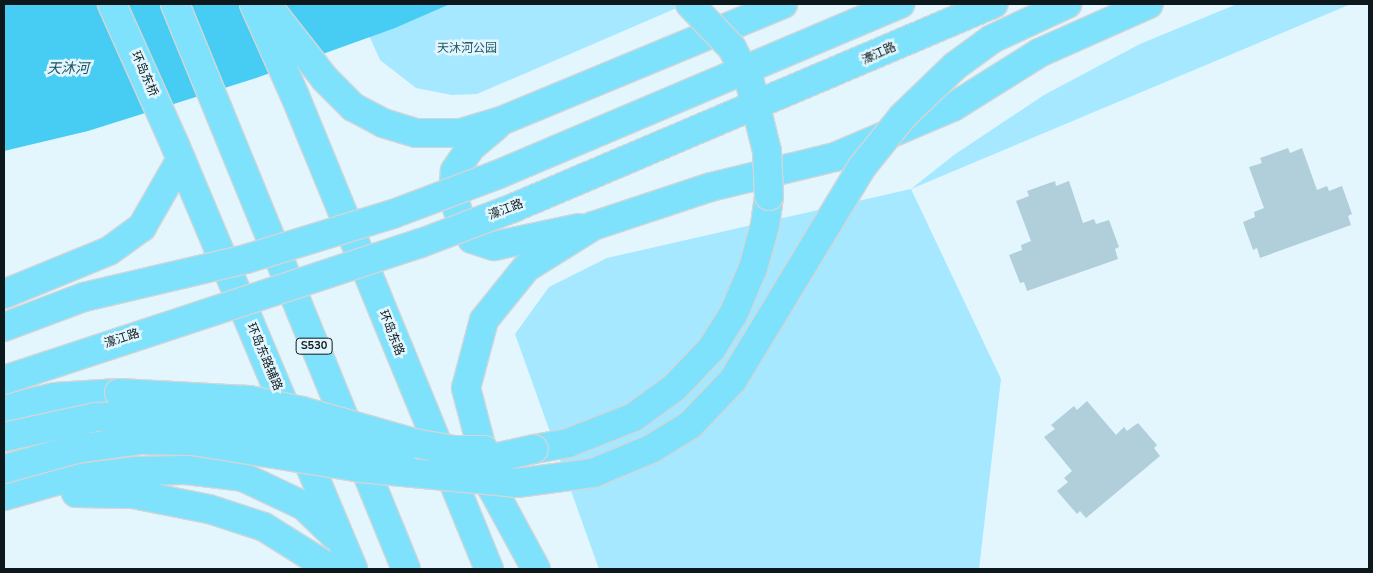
<!DOCTYPE html>
<html>
<head>
<meta charset="utf-8">
<style>
  body { margin:0 }
  #map { position:relative; width:1373px; height:573px; overflow:hidden; background:#e3f6fd; font-family:"Nunito Sans","Noto Sans SC",sans-serif }
  div>[style] { position:absolute }
  .green>* { inset:0; background:#a5e8ff }
  .water>* { inset:0; background:#47cdf4 }
  .building>* { inset:0; background:#b0cfda }
  .roads { filter:drop-shadow(1px 0 #d3d5d6) drop-shadow(-1px 0 #d3d5d6) drop-shadow(0 1px #d3d5d6) drop-shadow(0 -1px #d3d5d6) }
  .major>* { height:28px; margin:-14px; padding:0 14px; transform-origin:14px; border-radius:14px; background:#7ee2fd }
  .bridges { filter:drop-shadow(1px 0 #d3d5d6) drop-shadow(-1px 0 #d3d5d6) drop-shadow(0 1px #d3d5d6) drop-shadow(0 -1px #d3d5d6) }
  .major-bridge>* { height:28px; margin:-14px; padding:0 14px; transform-origin:14px; border-radius:14px; background:#7ee2fd }
  span { translate:-50% -50%; white-space:nowrap; text-align:center; line-height:1.15; -webkit-text-stroke:5px #e3f6fd; paint-order:stroke }
  .shield-label span { padding:1px 4px; background:#e3f6fd; border:1px solid; border-radius:4px; -webkit-text-stroke-width:0 }
  .shield-label { font-size:11px; color:#0c181c; font-weight:700 }
  .park-label { font-size:12px; color:#235869 }
  .street-label { font-size:12px; color:#0c181c }
  .water-label { font-size:14px; color:#184f5f; font-style:italic }
  .frame { position:absolute; inset:0; border:5px solid #0c181c; pointer-events:none }
</style>
</head>
<body>
<div id="map">
  <div class="green">
    <div style="clip-path:polygon(355px 4px,686px 4px,477px 94px,452px 95px,416px 88px,380px 60px)"></div>
    <div style="clip-path:polygon(1237px 4px,1351px 4px,911px 189px,1001px 379px,979px 569px,599px 569px,515px 334px,549px 287px,607px 258px,911px 189px,954px 155px,1044px 95px,1140px 44px)"></div>
  </div>
  <div class="water">
    <div style="clip-path:polygon(4px 4px,450px 4px,395px 28px,253px 79px,88px 131px,4px 151px)"></div>
  </div>
  <div class="building">
    <div style="clip-path:polygon(1288px 148px,1290px 153px,1302px 148px,1317px 190px,1327px 186px,1329px 191px,1342px 186px,1352px 214px,1348px 216px,1351px 225px,1260px 258px,1257px 248px,1253px 250px,1243px 222px,1255px 217px,1254px 212px,1264px 208px,1249px 167px,1262px 163px,1260px 158px)"></div>
    <div style="clip-path:polygon(1055px 181px,1056px 186px,1069px 181px,1083px 223px,1094px 219px,1096px 224px,1109px 220px,1119px 247px,1115px 249px,1118px 259px,1027px 291px,1024px 282px,1020px 283px,1009px 255px,1022px 250px,1021px 245px,1031px 241px,1016px 201px,1029px 196px,1027px 191px)"></div>
    <div style="clip-path:polygon(1087px 401px,1116px 435px,1124px 427px,1127px 431px,1138px 423px,1157px 445px,1154px 448px,1160px 456px,1086px 518px,1080px 511px,1077px 514px,1057px 491px,1068px 482px,1064px 478px,1072px 471px,1044px 437px,1055px 429px,1051px 425px,1074px 406px,1077px 410px)"></div>
  </div>
  <div class="roads">
    <div class="major">
      <div style="left:112px;top:4px;width:154px;rotate:65.9deg"></div>
      <div style="left:175px;top:145px;width:460px;rotate:67.2deg"></div>
      <div style="left:175px;top:4px;width:610px;rotate:67.76deg"></div>
      <div style="left:254px;top:4px;width:101px;rotate:66deg"></div>
      <div style="left:295px;top:96px;width:511px;rotate:67.7deg"></div>
      <div style="left:266px;top:4px;width:95px;rotate:51.8deg"></div>
      <div style="left:325px;top:79px;width:40px;rotate:45deg"></div>
      <div style="left:353px;top:107px;width:34px;rotate:28deg"></div>
      <div style="left:383px;top:123px;width:34px;rotate:17deg"></div>
      <div style="left:416px;top:133px;width:45px"></div>
      <div style="left:461px;top:133px;width:42px;rotate:-16.7deg"></div>
      <div style="left:501px;top:121px;width:305px;rotate:-22.5deg"></div>
      <div style="left:496px;top:126px;width:33px;rotate:140deg"></div>
      <div style="left:471px;top:147px;width:29px;rotate:124deg"></div>
      <div style="left:455px;top:171px;width:25px;rotate:95deg"></div>
      <div style="left:453px;top:196px;width:25px;rotate:72deg"></div>
      <div style="left:461px;top:220px;width:22px;rotate:60deg"></div>
      <div style="left:472px;top:239px;width:23px;rotate:18deg"></div>
      <div style="left:494px;top:246px;width:87px;rotate:-12deg"></div>
      <div style="left:4px;top:294px;width:113px;rotate:-22.3deg"></div>
      <div style="left:109px;top:251px;width:41px;rotate:-36deg"></div>
      <div style="left:142px;top:227px;width:78px;rotate:-60.2deg"></div>
      <div style="left:4px;top:409px;width:52px;rotate:-13.2deg"></div>
      <div style="left:55px;top:397px;width:64px;rotate:-3.6deg"></div>
      <div style="left:534px;top:449px;width:35px;rotate:-10deg"></div>
      <div style="left:568px;top:443px;width:71px;rotate:-21.5deg"></div>
      <div style="left:634px;top:417px;width:51px;rotate:-36.2deg"></div>
      <div style="left:675px;top:387px;width:54px;rotate:-46.5deg"></div>
      <div style="left:712px;top:348px;width:39px;rotate:-58deg"></div>
      <div style="left:733px;top:315px;width:51px;rotate:-66.9deg"></div>
      <div style="left:753px;top:268px;width:45px;rotate:-74.4deg"></div>
      <div style="left:765px;top:225px;width:29px;rotate:-82deg"></div>
      <div style="left:475px;top:464px;width:29px;rotate:55deg"></div>
      <div style="left:492px;top:488px;width:92px;rotate:61.5deg"></div>
      <div style="left:488px;top:472px;width:87px;rotate:-104.7deg"></div>
      <div style="left:466px;top:388px;width:70px;rotate:-75.2deg"></div>
      <div style="left:484px;top:320px;width:67px;rotate:-51.1deg"></div>
      <div style="left:526px;top:268px;width:79px;rotate:-32.1deg"></div>
      <div style="left:593px;top:226px;width:124px;rotate:-18.3deg"></div>
      <div style="left:711px;top:187px;width:128px;rotate:-13.6deg"></div>
      <div style="left:835px;top:157px;width:128px;rotate:-23deg"></div>
      <div style="left:953px;top:107px;width:102px;rotate:-32.1deg"></div>
      <div style="left:1039px;top:53px;width:120px;rotate:-24deg"></div>
      <div style="left:76px;top:493px;width:57px;rotate:1deg"></div>
      <div style="left:133px;top:494px;width:77px;rotate:11.2deg"></div>
      <div style="left:209px;top:509px;width:58px;rotate:18.1deg"></div>
      <div style="left:264px;top:527px;width:79px;rotate:32.1deg"></div>
      <div style="left:4px;top:496px;width:54px;rotate:-16.1deg"></div>
      <div style="left:56px;top:481px;width:81px;rotate:-7.1deg"></div>
      <div style="left:136px;top:471px;width:50px;rotate:-1.1deg"></div>
      <div style="left:186px;top:470px;width:57px;rotate:7deg"></div>
      <div style="left:243px;top:477px;width:68px;rotate:25.4deg"></div>
      <div style="left:304px;top:506px;width:42px;rotate:44deg"></div>
    </div>
  </div>
  <div class="bridges">
    <div class="major-bridge">
      <div style="left:690px;top:4px;width:61px;rotate:46.3deg"></div>
      <div style="left:732px;top:48px;width:39px;rotate:63deg"></div>
      <div style="left:750px;top:83px;width:70px;rotate:76deg"></div>
      <div style="left:767px;top:151px;width:45px;rotate:87.5deg"></div>
      <div style="left:4px;top:327px;width:85px;rotate:-20.6deg"></div>
      <div style="left:84px;top:297px;width:166px;rotate:-13.2deg"></div>
      <div style="left:246px;top:259px;width:154px;rotate:-17deg"></div>
      <div style="left:393px;top:214px;width:111px;rotate:-20.6deg"></div>
      <div style="left:497px;top:175px;width:438px;rotate:-23deg"></div>
      <div style="left:4px;top:380px;width:439px;rotate:-18.2deg"></div>
      <div style="left:421px;top:243px;width:98px;rotate:-20.8deg"></div>
      <div style="left:513px;top:208px;width:522px;rotate:-23.03deg"></div>
      <div style="left:119px;top:393px;width:130px;rotate:3.1deg"></div>
      <div style="left:249px;top:400px;width:54px;rotate:11.7deg"></div>
      <div style="left:302px;top:411px;width:116px;rotate:15.9deg"></div>
      <div style="left:414px;top:443px;width:39px;rotate:10deg"></div>
      <div style="left:452px;top:450px;width:32px"></div>
      <div style="left:4px;top:437px;width:94px;rotate:-12.3deg"></div>
      <div style="left:96px;top:417px;width:71px;rotate:-1.6deg"></div>
      <div style="left:167px;top:415px;width:65px;rotate:5.3deg"></div>
      <div style="left:232px;top:421px;width:79px;rotate:9.5deg"></div>
      <div style="left:310px;top:434px;width:67px;rotate:14.7deg"></div>
      <div style="left:375px;top:451px;width:30px;rotate:26deg"></div>
      <div style="left:4px;top:469px;width:75px;rotate:-15.5deg"></div>
      <div style="left:76px;top:449px;width:66px;rotate:-7.9deg"></div>
      <div style="left:141px;top:440px;width:52px;rotate:1.1deg"></div>
      <div style="left:193px;top:441px;width:170px;rotate:9.1deg"></div>
      <div style="left:361px;top:468px;width:157px;rotate:5.5deg"></div>
      <div style="left:517px;top:483px;width:77px;rotate:-7.5deg"></div>
      <div style="left:593px;top:473px;width:63px;rotate:-22.5deg"></div>
      <div style="left:651px;top:449px;width:46px;rotate:-31.6deg"></div>
      <div style="left:690px;top:425px;width:62px;rotate:-46.3deg"></div>
      <div style="left:733px;top:380px;width:249px;rotate:-58.8deg"></div>
      <div style="left:862px;top:167px;width:65px;rotate:-51.2deg"></div>
      <div style="left:903px;top:116px;width:72px;rotate:-43.9deg"></div>
      <div style="left:955px;top:66px;width:46px;rotate:-36.1deg"></div>
      <div style="left:992px;top:39px;width:83px;rotate:-25deg"></div>
      <div style="left:440px;top:470px;width:96px;rotate:-12.6deg"></div>
    </div>
  </div>
  <div class="shield-label">
    <span style="left:314px;top:346px">S530</span>
  </div>
  <div class="park-label">
    <span style="left:467px;top:49px">天沐河公园</span>
  </div>
  <div class="street-label">
    <span style="left:879px;top:54px;rotate:-24deg">濠江路</span>
    <span style="left:144px;top:74px;rotate:66deg">环岛东桥</span>
    <span style="left:506px;top:210px;rotate:-21deg">濠江路</span>
    <span style="left:391px;top:333px;rotate:68deg">环岛东路</span>
    <span style="left:122px;top:339px;rotate:-18deg">濠江路</span>
    <span style="left:264px;top:357px;rotate:67deg">环岛东路辅路</span>
  </div>
  <div class="water-label">
    <span style="left:68px;top:69px">天沐河</span>
  </div>
  <div class="frame"></div>
</div>
</body>
</html>
